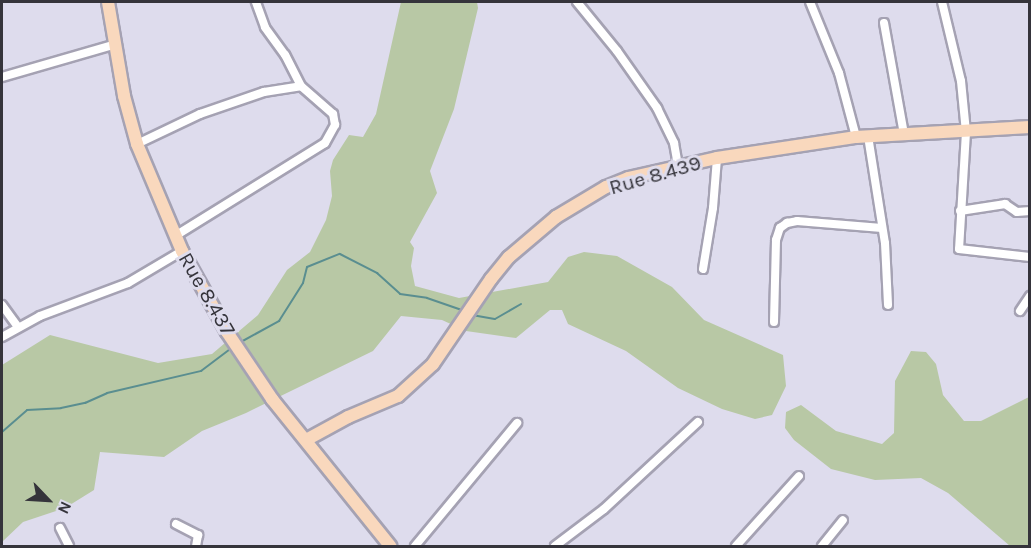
<!DOCTYPE html>
<html>
<head>
<meta charset="utf-8">
<style>
  body { margin:0 }
  #map { position:relative; width:1031px; height:548px; overflow:hidden; background:#dedced; font-family:Karla,sans-serif }
  div>[style] { position:absolute }
  .green>* { inset:0; background:#b8c8a5 }
  .stream>* { height:2px; margin:-1px; padding:0 1px; transform-origin:1px; border-radius:1px; background:#5a8e90 }
  .roads { filter:drop-shadow(2px 0 #a5a2b3) drop-shadow(-2px 0 #a5a2b3) drop-shadow(0 2px #a5a2b3) drop-shadow(0 -2px #a5a2b3) }
  .street>* { height:8px; margin:-4px; padding:0 4px; transform-origin:4px; border-radius:4px; background:#fff }
  .secondary>* { height:12px; margin:-6px; padding:0 6px; transform-origin:6px; border-radius:6px; background:#f9d8bd }
  span { translate:-50% -50%; white-space:nowrap; text-align:center; line-height:1.15; -webkit-text-stroke:6px #dedced; paint-order:stroke }
  .street-label { font-size:21px; color:#35343b }
  .frame { position:absolute; inset:0; border:3px solid #35343b; pointer-events:none }
  .north { position:absolute; left:18px; top:470px; width:60px; height:60px; -webkit-text-stroke:4px #dedced; paint-order:stroke; rotate:115deg; font-size:16px; font-weight:700; line-height:24px; text-align:center; color:#35343b }
  .north::after { content:''; display:block; margin:auto; width:21px; height:27px; background:#35343b; clip-path:polygon(50% 0,100% 100%,50% 72%,0 100%) }
</style>
</head>
<body>
<div id="map">
  <div class="green">
    <div style="clip-path:polygon(401px 2px,477px 2px,478px 8px,454px 109px,430px 171px,437px 193px,410px 242px,414px 248px,411px 266px,415px 286px,459px 298px,548px 282px,568px 257px,584px 252px,617px 256px,672px 287px,704px 320px,783px 355px,786px 386px,772px 415px,755px 419px,722px 409px,678px 388px,626px 351px,568px 324px,562px 310px,550px 310px,516px 338px,466px 331px,442px 320px,401px 316px,373px 351px,246px 413px,202px 431px,164px 457px,100px 452px,94px 490px,65px 508px,23px 522px,2px 542px,2px 365px,50px 335px,158px 363px,212px 354px,258px 315px,287px 270px,310px 252px,326px 220px,332px 196px,330px 171px,333px 160px,349px 135px,363px 137px,376px 114px)"></div>
    <div style="clip-path:polygon(911px 351px,926px 352px,936px 364px,943px 395px,964px 421px,981px 421px,1029px 397px,1029px 546px,1010px 546px,948px 493px,921px 478px,875px 480px,831px 469px,794px 440px,785px 428px,786px 412px,801px 405px,836px 431px,882px 444px,894px 433px,895px 381px)"></div>
  </div>
  <div class="stream">
    <div style="left:472px;top:315px;width:23px;rotate:10deg"></div>
    <div style="left:495px;top:319px;width:30px;rotate:-30deg"></div>
    <div style="left:239px;top:343px;width:46px;rotate:-28.8deg"></div>
    <div style="left:279px;top:321px;width:45px;rotate:-57.7deg"></div>
    <div style="left:303px;top:283px;width:16px;rotate:-76deg"></div>
    <div style="left:307px;top:267px;width:35px;rotate:-22deg"></div>
    <div style="left:340px;top:254px;width:42px;rotate:27.2deg"></div>
    <div style="left:377px;top:273px;width:31px;rotate:42deg"></div>
    <div style="left:400px;top:294px;width:27px;rotate:8deg"></div>
    <div style="left:427px;top:298px;width:39px;rotate:19deg"></div>
    <div style="left:2px;top:432px;width:33px;rotate:-41deg"></div>
    <div style="left:27px;top:410px;width:34px;rotate:-3deg"></div>
    <div style="left:61px;top:408px;width:25px;rotate:-12deg"></div>
    <div style="left:85px;top:403px;width:24px;rotate:-24deg"></div>
    <div style="left:107px;top:393px;width:97px;rotate:-13.2deg"></div>
    <div style="left:201px;top:371px;width:39px;rotate:-37deg"></div>
  </div>
  <div class="roads">
    <div class="street">
      <div style="left:577px;top:2px;width:63px;rotate:50.8deg"></div>
      <div style="left:617px;top:51px;width:70px;rotate:54.9deg"></div>
      <div style="left:657px;top:108px;width:39px;rotate:64deg"></div>
      <div style="left:674px;top:143px;width:23px;rotate:80deg"></div>
      <div style="left:810px;top:2px;width:77px;rotate:67.8deg"></div>
      <div style="left:839px;top:73px;width:66px;rotate:75.1deg"></div>
      <div style="left:942px;top:2px;width:81px;rotate:76.5deg"></div>
      <div style="left:961px;top:81px;width:51px;rotate:84.4deg"></div>
      <div style="left:966px;top:132px;width:117px;rotate:93.4deg"></div>
      <div style="left:959px;top:249px;width:71px;rotate:6.4deg"></div>
      <div style="left:884px;top:23px;width:113px;rotate:79.8deg"></div>
      <div style="left:2px;top:77px;width:119px;rotate:-16.1deg"></div>
      <div style="left:868px;top:136px;width:108px;rotate:81deg"></div>
      <div style="left:885px;top:243px;width:62px;rotate:87.2deg"></div>
      <div style="left:137px;top:144px;width:70px;rotate:-25.5deg"></div>
      <div style="left:200px;top:114px;width:68px;rotate:-19deg"></div>
      <div style="left:264px;top:92px;width:37px;rotate:-9deg"></div>
      <div style="left:960px;top:211px;width:46px;rotate:-8.8deg"></div>
      <div style="left:1005px;top:204px;width:14px;rotate:34deg"></div>
      <div style="left:1017px;top:212px;width:13px;rotate:-4deg"></div>
      <div style="left:175px;top:236px;width:176px;rotate:-31.8deg"></div>
      <div style="left:325px;top:143px;width:21px;rotate:-61deg"></div>
      <div style="left:335px;top:125px;width:11px;rotate:-100deg"></div>
      <div style="left:333px;top:114px;width:43px;rotate:-138.8deg"></div>
      <div style="left:301px;top:86px;width:35px;rotate:-117deg"></div>
      <div style="left:285px;top:55px;width:34px;rotate:-126deg"></div>
      <div style="left:265px;top:27px;width:27px;rotate:-110deg"></div>
      <div style="left:703px;top:269px;width:62px;rotate:-80.7deg"></div>
      <div style="left:713px;top:208px;width:50px;rotate:-85.4deg"></div>
      <div style="left:2px;top:305px;width:27px;rotate:54deg"></div>
      <div style="left:1020px;top:311px;width:18px;rotate:-56deg"></div>
      <div style="left:774px;top:322px;width:82px;rotate:-88.6deg"></div>
      <div style="left:776px;top:240px;width:13px;rotate:-72deg"></div>
      <div style="left:780px;top:228px;width:9px;rotate:-36deg"></div>
      <div style="left:787px;top:223px;width:10px;rotate:-11deg"></div>
      <div style="left:797px;top:221px;width:85px;rotate:4.7deg"></div>
      <div style="left:2px;top:337px;width:43px;rotate:-28.9deg"></div>
      <div style="left:40px;top:316px;width:94px;rotate:-20.6deg"></div>
      <div style="left:128px;top:283px;width:63px;rotate:-30.7deg"></div>
      <div style="left:176px;top:524px;width:25px;rotate:27deg"></div>
      <div style="left:198px;top:535px;width:11px;rotate:100deg"></div>
      <div style="left:60px;top:528px;width:20px;rotate:63deg"></div>
      <div style="left:415px;top:546px;width:160px;rotate:-50.3deg"></div>
      <div style="left:555px;top:546px;width:61px;rotate:-37.1deg"></div>
      <div style="left:604px;top:509px;width:128px;rotate:-42.8deg"></div>
      <div style="left:736px;top:546px;width:94px;rotate:-48deg"></div>
      <div style="left:822px;top:546px;width:33px;rotate:-51deg"></div>
    </div>
    <div class="secondary">
      <div style="left:108px;top:2px;width:95px;rotate:80.3deg"></div>
      <div style="left:124px;top:96px;width:50px;rotate:74.8deg"></div>
      <div style="left:137px;top:144px;width:116px;rotate:67.2deg"></div>
      <div style="left:182px;top:251px;width:93px;rotate:60.9deg"></div>
      <div style="left:227px;top:332px;width:81px;rotate:56.1deg"></div>
      <div style="left:272px;top:399px;width:189px;rotate:51.2deg"></div>
      <div style="left:306px;top:440px;width:48px;rotate:-28.7deg"></div>
      <div style="left:348px;top:417px;width:54px;rotate:-22.8deg"></div>
      <div style="left:398px;top:396px;width:47px;rotate:-42.4deg"></div>
      <div style="left:433px;top:364px;width:103px;rotate:-55.7deg"></div>
      <div style="left:491px;top:279px;width:28px;rotate:-51deg"></div>
      <div style="left:509px;top:257px;width:62px;rotate:-40.4deg"></div>
      <div style="left:556px;top:217px;width:58px;rotate:-31deg"></div>
      <div style="left:606px;top:187px;width:24px;rotate:-22deg"></div>
      <div style="left:628px;top:178px;width:91px;rotate:-12.7deg"></div>
      <div style="left:717px;top:158px;width:141px;rotate:-8.6deg"></div>
      <div style="left:856px;top:137px;width:174px;rotate:-3.3deg"></div>
    </div>
  </div>
  <div class="street-label">
    <span style="left:655px;top:175px;rotate:-16deg">Rue 8.439</span>
    <span style="left:207px;top:294px;rotate:60deg">Rue 8.437</span>
  </div>
  <div class="frame"></div>
  <div class="north">N</div>
</div>
</body>
</html>
